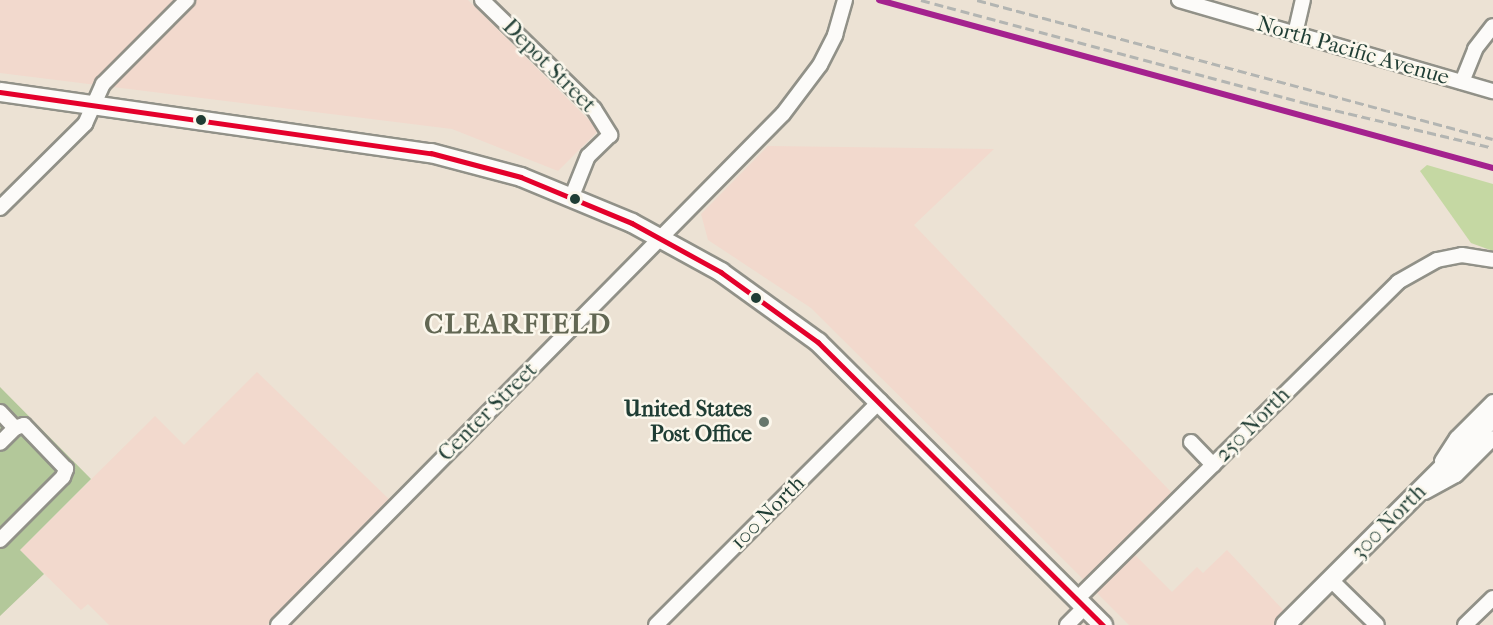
<!DOCTYPE html>
<html>
<head>
<meta charset="utf-8">
<style>
  body { margin:0 }
  #map { position:relative; width:1493px; height:625px; overflow:hidden; background:#ece2d4; font-family:"IM FELL French Canon",serif }
  div>[style] { position:absolute }
  .built>* { inset:0; background:#f2d9cd }
  .green>* { inset:0; background:#c5d8a3 }
  .forest>* { inset:0; background:#b3c89a }
  .roads { filter:drop-shadow(2px 0 #919188) drop-shadow(-2px 0 #919188) drop-shadow(0 2px #919188) drop-shadow(0 -2px #919188) }
  .minor>* { height:14px; margin:-7px; padding:0 7px; transform-origin:7px; border-radius:7px; background:#fcfbf9 }
  .major>* { height:18px; margin:-9px; padding:0 9px; transform-origin:9px; border-radius:9px; background:#fcfbf9 }
  .rail>* { height:3px; margin-top:-1.5px; transform-origin:0; background:repeating-linear-gradient(90deg,#b3b5b2 0 9px,transparent 0 13.5px) }
  .bus-1>* { height:4.5px; margin:-2.25px; padding:0 2.25px; transform-origin:2.25px; border-radius:2.25px; background:#e4002b }
  .rail-1>* { height:6px; margin:-3px; padding:0 3px; transform-origin:3px; border-radius:3px; background:#a4228e }
  .dots>* { width:16px; height:16px; translate:-50% -50%; box-sizing:border-box; border:3px solid #fbf7ec; border-radius:50% }
  span { translate:-50% -50%; white-space:nowrap; text-align:center; line-height:1.15; -webkit-text-stroke:5px #fbf7ec; paint-order:stroke }
  .street-label { font-size:22px; color:#1f3d34 }
  .poi-label { font-size:22px; color:#1f3d34; font-weight:700 }
  .right { translate:-100% -50%; text-align:right }
  .district-label { font-size:28px; color:#626753; font-weight:700; letter-spacing:1.5px }
</style>
</head>
<body>
<div id="map">
  <div class="built">
    <div style="clip-path:polygon(0 0,468px 0,599px 130px,558px 171px,452px 129px,0 73px)"></div>
    <div style="clip-path:polygon(768px 146px,994px 149px,914px 225px,1173px 494px,1124px 544px,1172px 592px,1197px 567px,1203px 573px,1227px 550px,1286px 613px,1274px 625px,1129px 625px,811px 308px,708px 240px,701px 214px)"></div>
    <div style="clip-path:polygon(257px 372px,393px 503px,267px 625px,109px 625px,88px 604px,81px 610px,20px 550px,155px 416px,184px 445px)"></div>
  </div>
  <div class="green">
    <div style="clip-path:polygon(1427px 165px,1493px 184px,1493px 251px,1471px 243px,1420px 171px)"></div>
  </div>
  <div class="forest">
    <div style="clip-path:polygon(0 387px,91px 479px,20px 550px,44px 574px,0 616px)"></div>
  </div>
  <div class="roads">
    <div class="minor">
      <div style="left:482px;top:0;width:156px;rotate:44.2deg"></div>
      <div style="left:594px;top:109px;width:31px;rotate:58deg"></div>
      <div style="left:610px;top:135px;width:30px;rotate:136deg"></div>
      <div style="left:588px;top:156px;width:43px;rotate:111.8deg"></div>
      <div style="left:1179px;top:0;width:327px;rotate:16.2deg"></div>
      <div style="left:1295px;top:34px;width:35px;rotate:-77deg"></div>
      <div style="left:1462px;top:82px;width:35px;rotate:-68deg"></div>
      <div style="left:1475px;top:49px;width:29px;rotate:-52deg"></div>
      <div style="left:0;top:208px;width:120px;rotate:-44.7deg"></div>
      <div style="left:85px;top:124px;width:44px;rotate:-65.8deg"></div>
      <div style="left:103px;top:84px;width:119px;rotate:-45deg"></div>
      <div style="left:0;top:412px;width:22px;rotate:47deg"></div>
      <div style="left:15px;top:428px;width:21px;rotate:135deg"></div>
      <div style="left:1191px;top:442px;width:32px;rotate:46deg"></div>
      <div style="left:1442px;top:461px;width:27px;rotate:-57deg"></div>
      <div style="left:1457px;top:438px;width:51px;rotate:-45deg"></div>
      <div style="left:1425px;top:492px;width:35px;rotate:-29deg"></div>
      <div style="left:1456px;top:475px;width:52px;rotate:-45deg"></div>
      <div style="left:0;top:540px;width:89px;rotate:-45deg"></div>
      <div style="left:63px;top:477px;width:9px;rotate:-69deg"></div>
      <div style="left:66px;top:469px;width:61px;rotate:-133.7deg"></div>
      <div style="left:24px;top:425px;width:9px;rotate:162deg"></div>
      <div style="left:1331px;top:580px;width:64px;rotate:44.4deg"></div>
      <div style="left:1077px;top:599px;width:451px;rotate:-44.6deg"></div>
      <div style="left:1398px;top:282px;width:45px;rotate:-29.4deg"></div>
      <div style="left:1437px;top:260px;width:25px;rotate:-11deg"></div>
      <div style="left:1462px;top:255px;width:31px;rotate:9deg"></div>
      <div style="left:278px;top:625px;width:718px;rotate:-45.34deg"></div>
      <div style="left:783px;top:114px;width:61px;rotate:-52.9deg"></div>
      <div style="left:820px;top:65px;width:34px;rotate:-63deg"></div>
      <div style="left:835px;top:35px;width:36px;rotate:-74deg"></div>
      <div style="left:656px;top:625px;width:317px;rotate:-45deg"></div>
      <div style="left:1067px;top:625px;width:25px;rotate:-45deg"></div>
      <div style="left:1465px;top:625px;width:39px;rotate:-44deg"></div>
    </div>
    <div class="major">
      <div style="left:0;top:92px;width:435px;rotate:8.1deg"></div>
      <div style="left:431px;top:153px;width:93px;rotate:14.9deg"></div>
      <div style="left:521px;top:177px;width:120px;rotate:22.5deg"></div>
      <div style="left:632px;top:223px;width:102px;rotate:28.8deg"></div>
      <div style="left:721px;top:272px;width:120px;rotate:35.8deg"></div>
      <div style="left:818px;top:342px;width:402px;rotate:44.8deg"></div>
      <div style="left:1285px;top:625px;width:293px;rotate:-44.9deg"></div>
    </div>
  </div>
  <div class="rail">
    <div style="left:921px;top:0;width:402px;rotate:15deg"></div>
    <div style="left:1309px;top:104px;width:189px;rotate:13.4deg"></div>
    <div style="left:977px;top:0;width:534px;rotate:15.08deg"></div>
  </div>
  <div class="bus-1">
    <div style="left:0;top:92px;width:435px;rotate:8.1deg"></div>
    <div style="left:431px;top:153px;width:93px;rotate:14.9deg"></div>
    <div style="left:521px;top:177px;width:120px;rotate:22.5deg"></div>
    <div style="left:632px;top:223px;width:102px;rotate:28.8deg"></div>
    <div style="left:721px;top:272px;width:120px;rotate:35.8deg"></div>
    <div style="left:818px;top:342px;width:402px;rotate:44.8deg"></div>
  </div>
  <div class="rail-1">
    <div style="left:879px;top:0;width:637px;rotate:15.3deg"></div>
  </div>
  <div class="dots">
    <div style="left:201px;top:120px;background:#1f3d34"></div>
    <div style="left:575px;top:199px;background:#1f3d34"></div>
    <div style="left:756px;top:298px;background:#1f3d34"></div>
    <div style="left:764px;top:422px;background:#67776c"></div>
  </div>
  <div class="street-label">
    <span style="left:1353px;top:51px;rotate:16deg">North Pacific Avenue</span>
    <span style="left:549px;top:66px;rotate:45deg">Depot Street</span>
    <span style="left:488px;top:412px;rotate:-45deg">Center Street</span>
    <span style="left:1253px;top:425px;rotate:-45deg">250 North</span>
    <span style="left:768px;top:513px;rotate:-45deg">100 North</span>
    <span style="left:1389px;top:522px;rotate:-45deg">300 North</span>
  </div>
  <div class="poi-label">
    <span class="right" style="left:752px;top:422px">United States<br>Post Office</span>
  </div>
  <div class="district-label">
    <span style="left:518px;top:324px">CLEARFIELD</span>
  </div>
</div>
</body>
</html>
